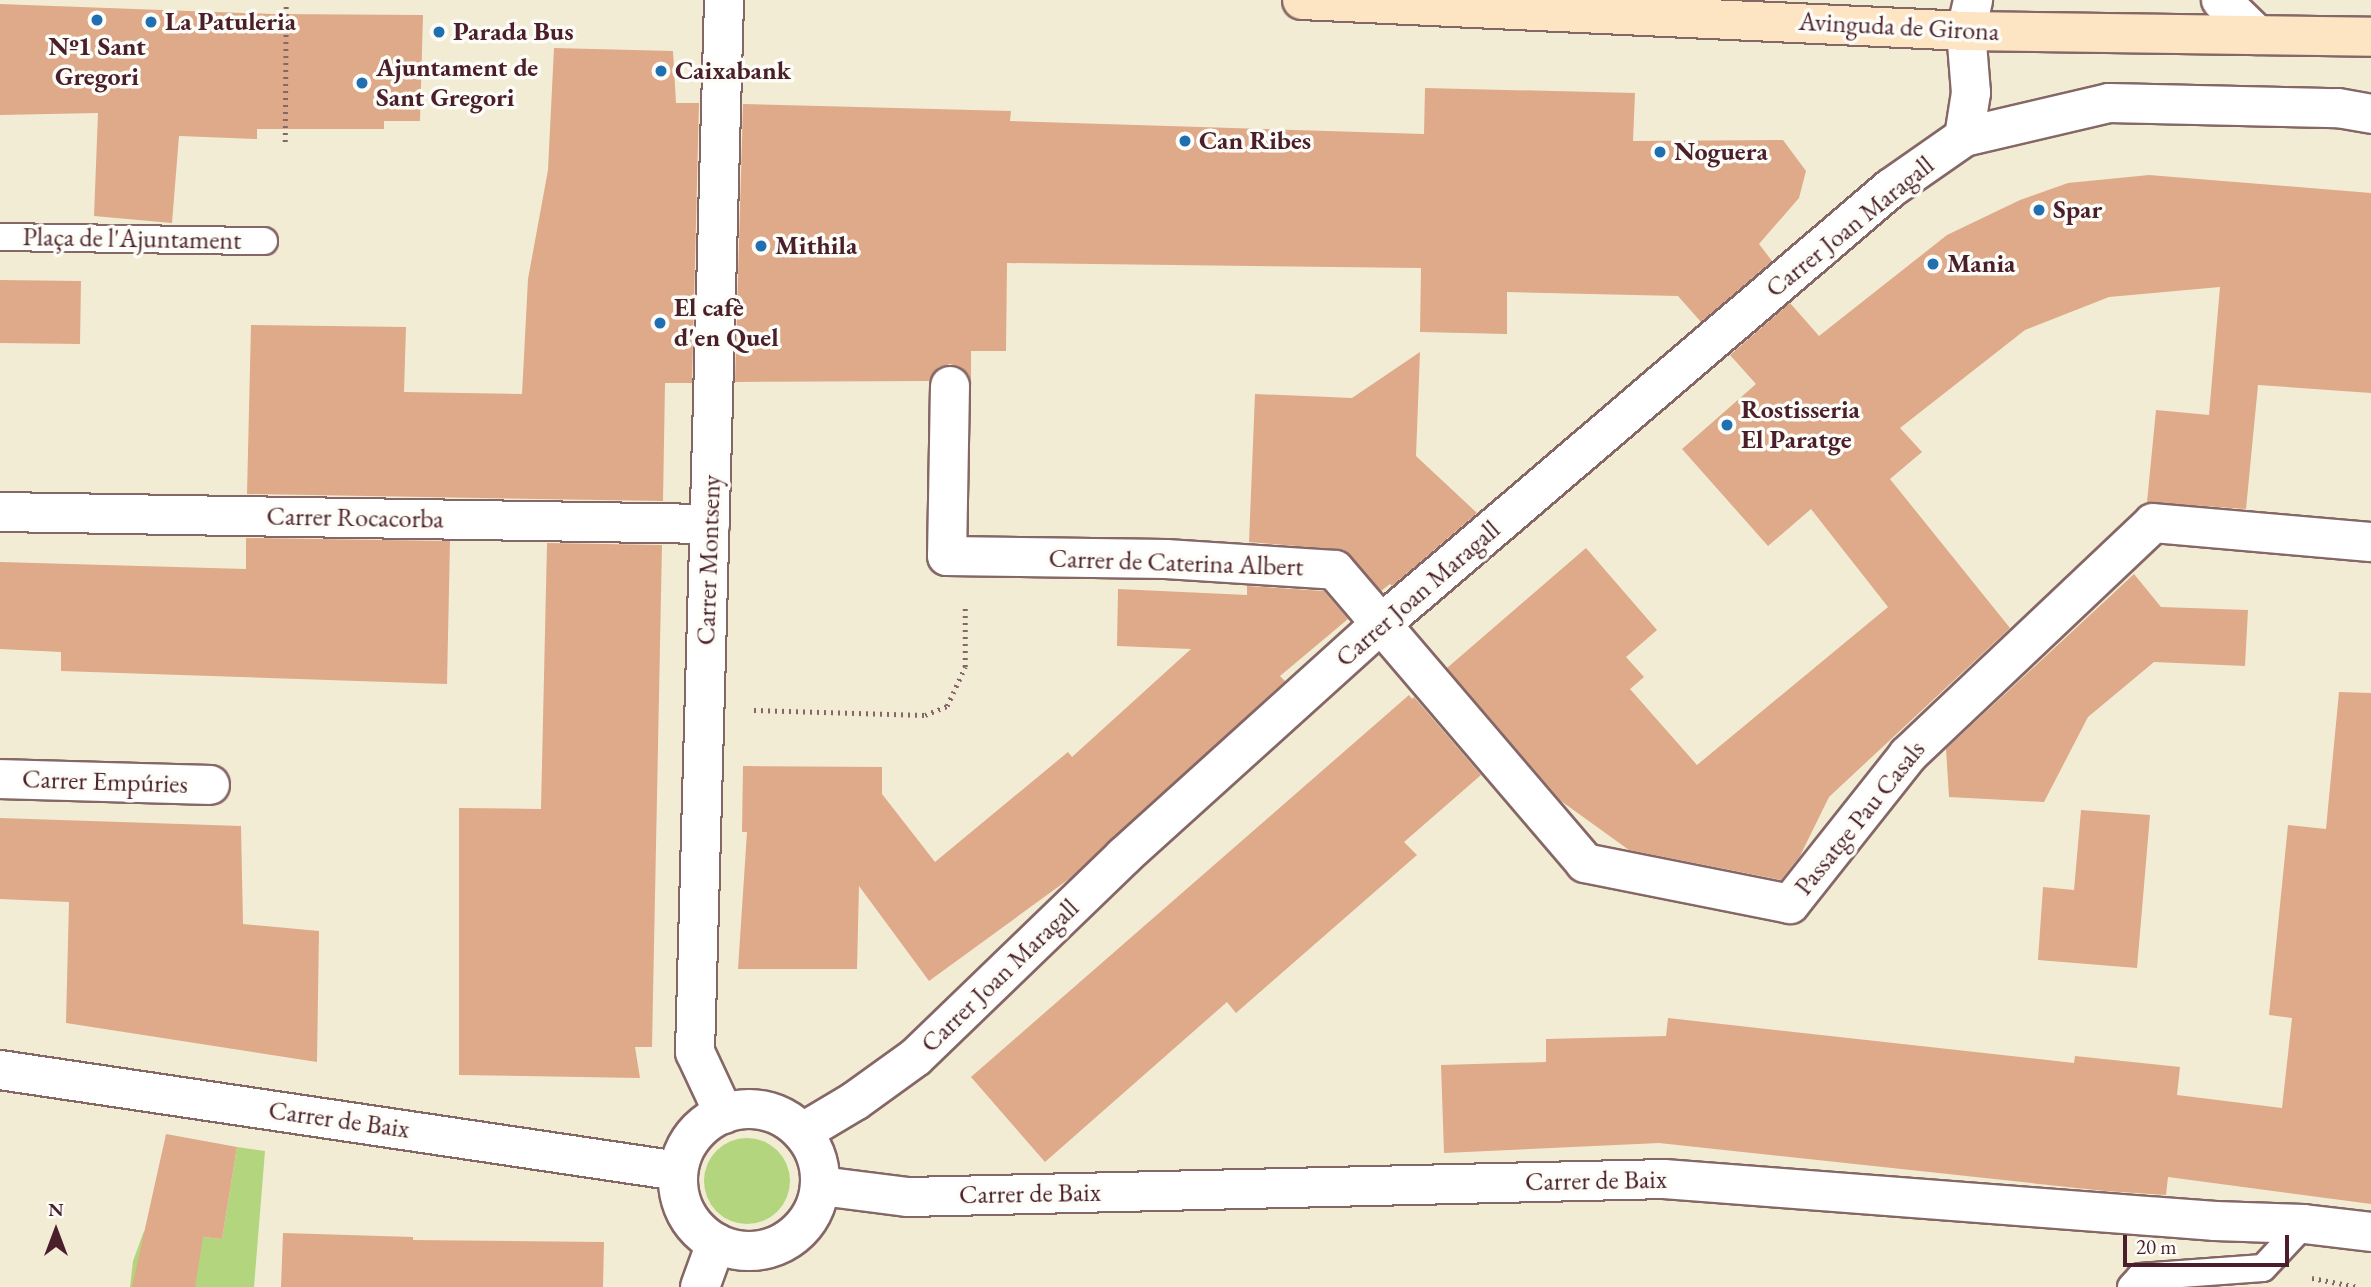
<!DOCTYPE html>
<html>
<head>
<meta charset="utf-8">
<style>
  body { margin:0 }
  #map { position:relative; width:2371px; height:1287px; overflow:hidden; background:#f2ecd5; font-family:"EB Garamond",serif }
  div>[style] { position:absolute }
  .green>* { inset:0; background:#b3d57e }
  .round { border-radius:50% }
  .building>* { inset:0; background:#deaa89 }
  .path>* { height:4.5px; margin-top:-2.25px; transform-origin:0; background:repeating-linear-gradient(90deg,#856766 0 2px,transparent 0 7px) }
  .roads { filter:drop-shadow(2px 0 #856766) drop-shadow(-2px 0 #856766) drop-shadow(0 2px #856766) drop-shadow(0 -2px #856766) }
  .lane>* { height:26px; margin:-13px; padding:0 13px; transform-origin:13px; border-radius:13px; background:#fff }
  .street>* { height:38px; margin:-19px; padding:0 19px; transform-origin:19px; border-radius:19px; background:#fff }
  .street>.ring { margin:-19px; padding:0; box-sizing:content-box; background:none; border:38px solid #fff; border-radius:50% }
  .secondary>* { height:38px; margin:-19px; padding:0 19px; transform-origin:19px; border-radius:19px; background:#fde5c4 }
  .dots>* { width:19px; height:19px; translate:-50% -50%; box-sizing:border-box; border:4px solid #fdfcf7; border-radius:50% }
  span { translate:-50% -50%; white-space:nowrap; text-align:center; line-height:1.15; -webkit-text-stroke:7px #fdfcf7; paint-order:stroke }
  .poi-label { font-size:26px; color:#4a1f2b; font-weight:700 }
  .left { translate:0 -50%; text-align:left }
  .street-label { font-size:26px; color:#4a1f2b }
  .north { position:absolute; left:21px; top:1196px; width:70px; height:70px; -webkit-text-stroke:5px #fdfcf7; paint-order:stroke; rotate:0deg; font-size:19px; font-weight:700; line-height:28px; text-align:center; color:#4a1f2b }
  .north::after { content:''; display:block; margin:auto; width:24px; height:32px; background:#4a1f2b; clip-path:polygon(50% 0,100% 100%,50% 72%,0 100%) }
  .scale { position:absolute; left:2123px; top:1235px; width:166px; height:32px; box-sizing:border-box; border:4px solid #4a1f2b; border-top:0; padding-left:9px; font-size:21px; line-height:24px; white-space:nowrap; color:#4a1f2b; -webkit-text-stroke:5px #fdfcf7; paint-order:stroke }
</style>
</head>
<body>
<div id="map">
  <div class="green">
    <div class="round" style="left:704px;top:1138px;width:86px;height:86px"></div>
    <div style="clip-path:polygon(237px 1147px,265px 1151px,254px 1287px,130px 1287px,133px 1261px,144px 1231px,222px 1239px)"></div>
  </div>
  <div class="building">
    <div style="clip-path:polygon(0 4px,272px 14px,423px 15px,420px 121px,384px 121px,384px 129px,257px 129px,257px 139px,179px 136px,172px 223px,94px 216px,98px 113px,0 115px)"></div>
    <div style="clip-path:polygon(554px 48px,673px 51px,676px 103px,699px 103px,692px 383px,665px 383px,663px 501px,247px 494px,251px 325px,406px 327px,404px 392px,522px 394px,528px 279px,548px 170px)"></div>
    <div style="clip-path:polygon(1425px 88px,1635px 93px,1633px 141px,1783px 140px,1806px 171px,1799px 198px,1759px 244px,1772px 261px,1701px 322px,1678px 296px,1507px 292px,1507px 334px,1420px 332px,1421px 268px,1007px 263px,1006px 351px,971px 351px,971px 381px,962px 368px,950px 364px,939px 367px,929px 381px,735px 382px,743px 104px,1011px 111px,1010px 121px,1424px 134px)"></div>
    <div style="clip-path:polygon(2149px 175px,2371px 193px,2371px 393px,2258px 385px,2246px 509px,2147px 502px,2156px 410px,2209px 415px,2220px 287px,2109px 297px,2025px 330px,1900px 428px,1922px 452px,1890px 479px,2010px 628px,1829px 797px,1800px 856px,1781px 880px,1629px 850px,1561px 801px,1447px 668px,1586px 548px,1657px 630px,1626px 657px,1644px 677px,1630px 689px,1697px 765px,1888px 607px,1811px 509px,1768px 546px,1682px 449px,1756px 384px,1730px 355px,1790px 303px,1819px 336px,1947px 235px,2020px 200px,2068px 183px)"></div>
    <div style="clip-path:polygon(0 280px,81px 281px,80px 344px,0 343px)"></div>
    <div style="clip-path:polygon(1420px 352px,1416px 456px,1477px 513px,1392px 586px,1390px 584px,1381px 591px,1344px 550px,1249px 542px,1255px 394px,1352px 398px)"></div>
    <div style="clip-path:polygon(246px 538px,450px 541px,447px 684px,61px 671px,61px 652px,0 649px,0 562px,246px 569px)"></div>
    <div style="clip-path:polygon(547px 543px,662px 545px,652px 1047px,635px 1047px,640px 1078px,459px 1075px,459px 808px,541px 809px)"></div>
    <div style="clip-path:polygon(2134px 574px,2161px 607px,2248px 610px,2245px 666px,2154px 662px,2088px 717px,2044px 802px,1949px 797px,1946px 749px)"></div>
    <div style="clip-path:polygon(1247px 586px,1324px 591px,1348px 619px,1280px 676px,1285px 681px,1069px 879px,929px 981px,859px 886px,857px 969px,738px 969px,747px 832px,742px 832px,743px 766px,882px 767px,882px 794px,935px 862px,1068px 752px,1072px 757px,1191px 649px,1117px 646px,1118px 589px,1247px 595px)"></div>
    <div style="clip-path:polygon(2339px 692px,2371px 693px,2371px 1204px,2168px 1177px,2166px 1195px,2105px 1191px,1659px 1143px,1444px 1153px,1441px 1065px,1546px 1062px,1546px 1039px,1666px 1036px,1668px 1018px,2074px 1063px,2075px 1056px,2180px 1067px,2177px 1095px,2282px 1108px,2292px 1018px,2269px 1015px,2288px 825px,2326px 829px)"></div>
    <div style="clip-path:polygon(1409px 695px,1412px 699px,1414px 697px,1481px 775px,1404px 842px,1417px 855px,1236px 1013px,1227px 1002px,1045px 1162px,971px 1077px)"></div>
    <div style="clip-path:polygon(2081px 810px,2150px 815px,2137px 968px,2038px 960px,2043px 887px,2074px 890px)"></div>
    <div style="clip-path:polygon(0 818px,241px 826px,243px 924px,319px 931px,317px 1062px,66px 1023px,69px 902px,0 899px)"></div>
    <div style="clip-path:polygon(166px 1134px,237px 1147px,222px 1239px,203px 1237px,195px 1287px,132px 1287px)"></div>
    <div style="clip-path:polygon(283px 1233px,413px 1237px,413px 1240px,604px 1242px,603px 1287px,281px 1287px)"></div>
  </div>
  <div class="path">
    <div style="left:285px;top:142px;width:136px;rotate:-89.6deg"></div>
    <div style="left:754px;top:710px;width:171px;rotate:1.7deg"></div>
    <div style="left:925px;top:715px;width:24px;rotate:-22deg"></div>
    <div style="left:947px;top:706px;width:43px;rotate:-65.2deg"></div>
    <div style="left:965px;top:667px;width:62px;rotate:-90deg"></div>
    <div style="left:2312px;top:1278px;width:47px;rotate:11.1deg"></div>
  </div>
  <div class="roads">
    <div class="lane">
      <div style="left:0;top:237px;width:264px;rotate:0.9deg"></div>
      <div style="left:2131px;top:1287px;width:13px;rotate:-48deg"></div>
      <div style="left:2140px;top:1277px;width:123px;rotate:-4.2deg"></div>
      <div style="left:2263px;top:1268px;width:60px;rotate:-47deg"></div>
    </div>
    <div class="street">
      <div style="left:2221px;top:0;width:50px;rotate:44.2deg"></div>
      <div style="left:1964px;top:137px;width:149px;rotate:-13.2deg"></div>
      <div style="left:2109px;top:103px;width:229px;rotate:1.3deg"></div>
      <div style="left:2338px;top:108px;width:34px;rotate:10deg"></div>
      <div style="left:950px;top:386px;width:170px;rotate:91deg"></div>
      <div style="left:947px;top:556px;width:219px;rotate:0.8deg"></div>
      <div style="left:1166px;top:559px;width:169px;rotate:3.7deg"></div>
      <div style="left:1335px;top:570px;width:385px;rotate:49.5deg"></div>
      <div style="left:1585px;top:863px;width:209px;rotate:11.3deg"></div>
      <div style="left:1790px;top:904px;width:190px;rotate:-51.6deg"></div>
      <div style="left:1908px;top:755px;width:337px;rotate:-43.4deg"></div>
      <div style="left:2153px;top:523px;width:219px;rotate:5deg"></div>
      <div style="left:0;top:512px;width:710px;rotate:0.97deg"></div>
      <div style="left:0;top:779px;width:210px;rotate:1.6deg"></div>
      <div style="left:0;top:1070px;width:685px;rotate:8.47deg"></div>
      <div class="ring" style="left:678px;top:1109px;width:104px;height:104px"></div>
      <div style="left:724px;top:1114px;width:68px;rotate:-115.1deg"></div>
      <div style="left:695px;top:1052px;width:1052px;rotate:-88.42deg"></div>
      <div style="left:803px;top:1132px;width:61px;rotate:-30.8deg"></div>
      <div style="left:855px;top:1101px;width:75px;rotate:-35.8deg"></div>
      <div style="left:916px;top:1057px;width:289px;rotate:-44deg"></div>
      <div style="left:1124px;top:856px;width:345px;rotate:-42.1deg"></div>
      <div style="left:1380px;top:625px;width:672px;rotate:-40.54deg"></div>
      <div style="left:1891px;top:188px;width:89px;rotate:-34.9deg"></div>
      <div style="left:1964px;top:137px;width:45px;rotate:-81deg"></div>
      <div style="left:1971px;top:93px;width:62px;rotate:-94.6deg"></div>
      <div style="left:1966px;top:31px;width:32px;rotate:-77deg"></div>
      <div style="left:821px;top:1186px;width:88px;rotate:7.2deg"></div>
      <div style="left:908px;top:1197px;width:756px;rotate:-1.36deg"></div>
      <div style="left:1664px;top:1179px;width:553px;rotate:4.36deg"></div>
      <div style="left:2215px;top:1221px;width:89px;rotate:1.9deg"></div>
      <div style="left:2304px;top:1224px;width:67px;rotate:6.8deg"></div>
      <div style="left:700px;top:1287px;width:47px;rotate:-70deg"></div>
    </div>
    <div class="secondary">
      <div style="left:1302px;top:0;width:665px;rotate:2.67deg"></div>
      <div style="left:1966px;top:31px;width:405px;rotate:0.8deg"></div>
    </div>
  </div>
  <div class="dots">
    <div style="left:97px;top:20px;background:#1f6fb2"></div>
    <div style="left:151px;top:22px;background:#1f6fb2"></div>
    <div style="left:439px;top:32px;background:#1f6fb2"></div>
    <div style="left:661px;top:71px;background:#1f6fb2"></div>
    <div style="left:362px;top:83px;background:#1f6fb2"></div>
    <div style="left:1185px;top:141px;background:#1f6fb2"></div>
    <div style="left:1660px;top:152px;background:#1f6fb2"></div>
    <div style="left:2039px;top:210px;background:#1f6fb2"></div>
    <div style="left:761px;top:246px;background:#1f6fb2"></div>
    <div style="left:1933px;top:264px;background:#1f6fb2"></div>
    <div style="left:660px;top:323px;background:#1f6fb2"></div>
    <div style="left:1727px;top:425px;background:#1f6fb2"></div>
  </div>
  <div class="poi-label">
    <span class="left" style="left:165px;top:22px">La Patuleria</span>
    <span class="left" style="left:453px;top:32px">Parada Bus</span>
    <span style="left:97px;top:62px">Nº1 Sant<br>Gregori</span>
    <span class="left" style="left:376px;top:83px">Ajuntament de<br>Sant Gregori</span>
    <span class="left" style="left:675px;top:71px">Caixabank</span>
    <span class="left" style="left:1199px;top:141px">Can Ribes</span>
    <span class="left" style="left:1674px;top:152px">Noguera</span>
    <span class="left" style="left:2053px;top:210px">Spar</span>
    <span class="left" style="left:775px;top:246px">Mithila</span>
    <span class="left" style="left:1947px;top:264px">Mania</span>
    <span class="left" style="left:674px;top:323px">El cafè<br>d'en Quel</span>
    <span class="left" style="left:1741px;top:425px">Rostisseria<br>El Paratge</span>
  </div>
  <div class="street-label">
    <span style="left:1899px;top:27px;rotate:3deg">Avinguda de Girona</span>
    <span style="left:1850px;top:227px;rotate:-39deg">Carrer Joan Maragall</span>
    <span style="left:132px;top:239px;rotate:1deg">Plaça de l'Ajuntament</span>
    <span style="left:355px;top:518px;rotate:1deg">Carrer Rocacorba</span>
    <span style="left:709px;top:560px;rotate:-88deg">Carrer Montseny</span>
    <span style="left:1176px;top:563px;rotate:2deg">Carrer de Caterina Albert</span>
    <span style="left:1418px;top:594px;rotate:-41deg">Carrer Joan Maragall</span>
    <span style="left:105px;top:782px;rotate:2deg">Carrer Empúries</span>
    <span style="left:1860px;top:818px;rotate:-51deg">Passatge Pau Casals</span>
    <span style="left:1000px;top:976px;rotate:-44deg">Carrer Joan Maragall</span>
    <span style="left:339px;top:1120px;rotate:8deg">Carrer de Baix</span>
    <span style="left:1596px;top:1181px;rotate:-1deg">Carrer de Baix</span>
    <span style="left:1030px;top:1194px;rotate:-1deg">Carrer de Baix</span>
  </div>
  <div class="north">N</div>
  <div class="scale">20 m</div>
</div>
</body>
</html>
